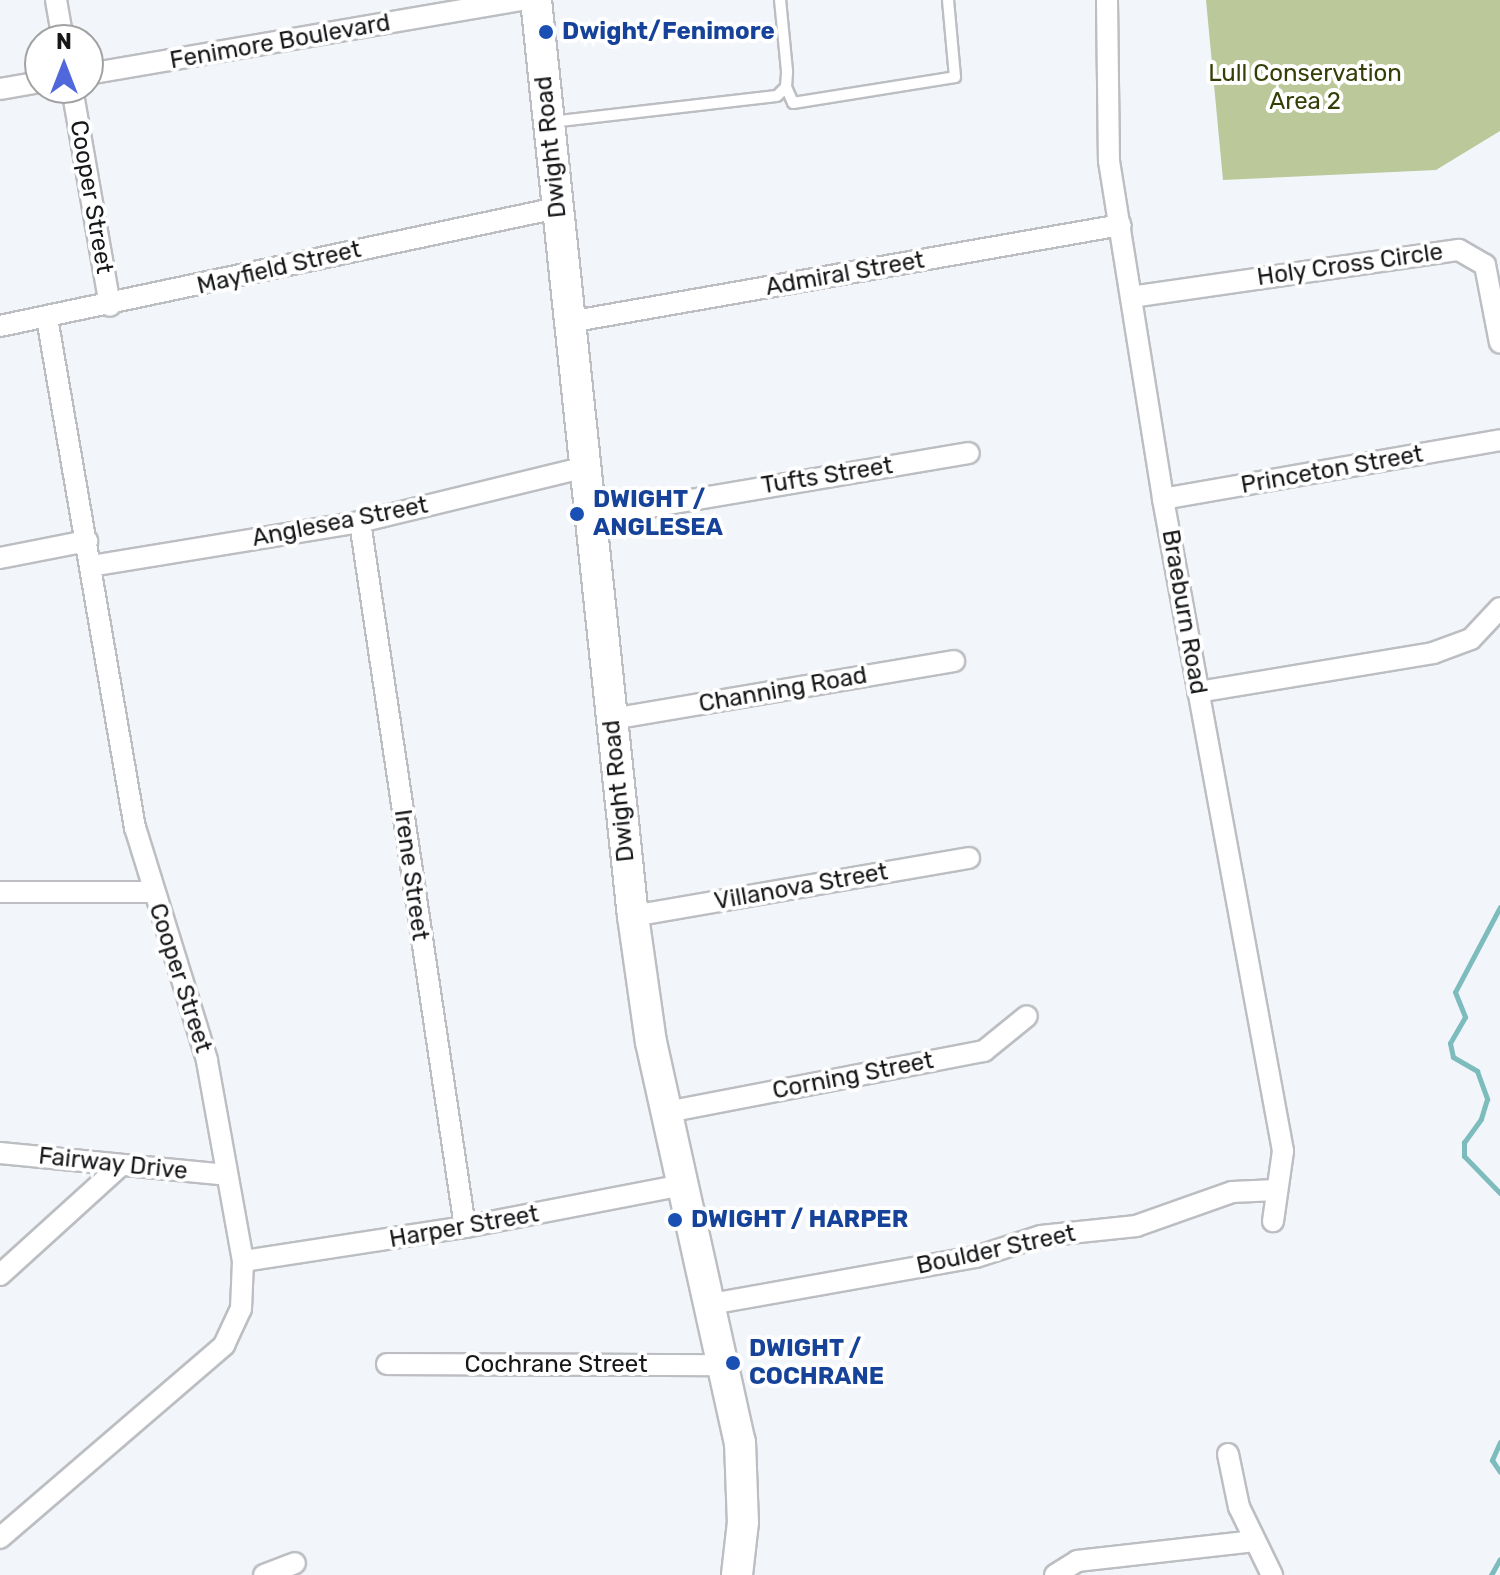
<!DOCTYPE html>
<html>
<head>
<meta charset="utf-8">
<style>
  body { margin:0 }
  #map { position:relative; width:1500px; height:1575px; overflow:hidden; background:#f2f5fa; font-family:Rubik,sans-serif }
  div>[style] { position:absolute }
  .forest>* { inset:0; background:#bbc899 }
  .stream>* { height:5px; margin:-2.5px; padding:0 2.5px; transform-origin:2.5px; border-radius:2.5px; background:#7cbcbd }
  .roads { filter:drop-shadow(2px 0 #bcbec2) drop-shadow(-2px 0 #bcbec2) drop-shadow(0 2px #bcbec2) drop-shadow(0 -2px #bcbec2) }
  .lane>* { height:10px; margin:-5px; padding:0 5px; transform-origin:5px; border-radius:5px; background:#fff }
  .street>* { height:20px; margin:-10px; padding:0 10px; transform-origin:10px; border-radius:10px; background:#fff }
  .secondary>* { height:30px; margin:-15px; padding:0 15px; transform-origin:15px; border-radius:15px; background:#fff }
  .dots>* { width:22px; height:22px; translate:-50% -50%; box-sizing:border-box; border:4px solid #fff; border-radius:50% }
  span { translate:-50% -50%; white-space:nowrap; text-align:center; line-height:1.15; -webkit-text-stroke:8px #fff; paint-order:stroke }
  .transit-label { font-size:24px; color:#164399; font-weight:700 }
  .left { translate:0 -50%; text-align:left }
  .street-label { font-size:24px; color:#161719 }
  .park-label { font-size:24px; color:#343f08 }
  .north { position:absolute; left:24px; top:24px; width:80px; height:80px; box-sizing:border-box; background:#fff; border:2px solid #a2a2a3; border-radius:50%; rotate:0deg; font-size:22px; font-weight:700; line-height:32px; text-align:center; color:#161719 }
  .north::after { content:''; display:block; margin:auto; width:28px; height:36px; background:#5168dd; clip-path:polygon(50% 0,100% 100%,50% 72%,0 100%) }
</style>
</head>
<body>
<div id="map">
  <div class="forest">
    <div style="clip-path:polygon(1206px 0,1500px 0,1500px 131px,1436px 170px,1223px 180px)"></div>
  </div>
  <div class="stream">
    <div style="left:1500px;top:907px;width:96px;rotate:117.9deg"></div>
    <div style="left:1455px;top:992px;width:27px;rotate:68deg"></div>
    <div style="left:1465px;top:1017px;width:30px;rotate:120deg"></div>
    <div style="left:1450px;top:1043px;width:14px;rotate:78deg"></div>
    <div style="left:1453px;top:1057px;width:28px;rotate:30deg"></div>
    <div style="left:1477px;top:1071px;width:30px;rotate:70deg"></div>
    <div style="left:1487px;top:1099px;width:21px;rotate:107deg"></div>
    <div style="left:1481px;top:1119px;width:29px;rotate:126deg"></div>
    <div style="left:1464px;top:1142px;width:14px;rotate:90deg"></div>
    <div style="left:1464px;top:1156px;width:52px;rotate:45.8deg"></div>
    <div style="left:1500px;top:1442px;width:20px;rotate:114deg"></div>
    <div style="left:1492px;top:1460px;width:14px;rotate:56deg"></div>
    <div style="left:1491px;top:1575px;width:18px;rotate:-61deg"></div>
  </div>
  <div class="roads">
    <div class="lane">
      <div style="left:786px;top:87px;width:17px;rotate:66deg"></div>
      <div style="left:793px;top:103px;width:164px;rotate:-9.1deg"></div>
      <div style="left:955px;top:77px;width:77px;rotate:-95.2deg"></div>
      <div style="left:551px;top:122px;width:227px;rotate:-6.6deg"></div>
      <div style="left:777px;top:96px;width:13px;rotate:-45deg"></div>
      <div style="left:786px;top:87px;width:16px;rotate:-86deg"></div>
      <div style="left:787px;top:71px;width:71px;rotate:-95.6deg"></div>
    </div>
    <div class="street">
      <div style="left:56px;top:0;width:41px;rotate:80.1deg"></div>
      <div style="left:1107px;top:0;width:161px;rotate:89.3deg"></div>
      <div style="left:1109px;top:161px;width:342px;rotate:80.9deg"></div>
      <div style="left:1163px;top:499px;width:663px;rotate:79.57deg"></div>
      <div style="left:1283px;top:1151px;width:71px;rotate:98.1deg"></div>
      <div style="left:88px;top:74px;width:437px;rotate:-9.7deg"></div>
      <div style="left:72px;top:88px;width:221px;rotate:80.1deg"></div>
      <div style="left:0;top:89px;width:41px;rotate:-9.9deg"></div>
      <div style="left:1131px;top:297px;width:331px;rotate:-8.2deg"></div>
      <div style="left:1459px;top:250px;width:30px;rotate:30deg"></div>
      <div style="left:1485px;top:265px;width:79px;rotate:79.1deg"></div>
      <div style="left:569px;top:322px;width:560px;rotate:-9.97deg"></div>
      <div style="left:0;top:326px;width:569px;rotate:-11.96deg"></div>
      <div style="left:1163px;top:499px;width:342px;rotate:-9.9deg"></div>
      <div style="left:591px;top:517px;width:383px;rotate:-9.6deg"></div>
      <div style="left:360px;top:522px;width:713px;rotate:81.53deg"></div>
      <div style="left:0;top:558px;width:89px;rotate:-11.1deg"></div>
      <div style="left:91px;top:566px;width:273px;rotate:-9.3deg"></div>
      <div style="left:360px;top:522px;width:233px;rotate:-13.7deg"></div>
      <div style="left:1198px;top:692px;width:238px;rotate:-9.4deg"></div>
      <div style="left:1433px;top:653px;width:40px;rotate:-20.2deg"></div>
      <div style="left:1471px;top:639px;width:42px;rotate:-46.9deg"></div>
      <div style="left:612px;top:719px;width:347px;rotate:-9.6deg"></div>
      <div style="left:0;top:892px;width:152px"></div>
      <div style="left:633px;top:916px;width:341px;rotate:-9.8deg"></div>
      <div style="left:667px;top:1112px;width:323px;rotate:-10.9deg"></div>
      <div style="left:984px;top:1051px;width:55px;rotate:-39.1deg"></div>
      <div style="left:0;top:1153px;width:228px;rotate:5.5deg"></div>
      <div style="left:243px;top:1261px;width:225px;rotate:-8.7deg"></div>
      <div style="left:465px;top:1227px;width:223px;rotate:-10.9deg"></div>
      <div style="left:0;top:1275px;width:162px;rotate:-42.2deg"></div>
      <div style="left:711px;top:1304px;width:269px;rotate:-10.1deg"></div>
      <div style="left:976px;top:1257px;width:68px;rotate:-17.9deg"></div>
      <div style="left:1041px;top:1236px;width:96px;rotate:-6deg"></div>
      <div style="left:1136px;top:1226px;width:102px;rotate:-19.5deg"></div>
      <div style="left:1232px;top:1192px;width:45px;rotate:-2.5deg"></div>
      <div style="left:387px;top:1364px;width:337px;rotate:0.2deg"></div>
      <div style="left:1228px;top:1454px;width:54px;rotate:78.3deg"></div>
      <div style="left:1239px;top:1507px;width:76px;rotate:64.1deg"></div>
      <div style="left:0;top:1538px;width:296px;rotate:-40.7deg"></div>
      <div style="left:224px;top:1345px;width:40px;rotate:-65deg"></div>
      <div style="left:241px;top:1309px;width:48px;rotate:-87.6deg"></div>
      <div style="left:243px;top:1261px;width:204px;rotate:-100.2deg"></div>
      <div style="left:207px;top:1060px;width:243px;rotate:-107.2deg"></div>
      <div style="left:135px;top:828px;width:518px;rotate:-99.79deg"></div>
      <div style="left:264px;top:1575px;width:33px;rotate:-21deg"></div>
      <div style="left:1055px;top:1575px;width:26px;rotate:-32deg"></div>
      <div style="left:1077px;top:1561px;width:179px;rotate:-6.4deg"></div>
    </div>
    <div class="secondary">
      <div style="left:536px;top:0;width:921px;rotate:83.96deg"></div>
      <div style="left:633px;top:916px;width:127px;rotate:81.9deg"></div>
      <div style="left:651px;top:1042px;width:410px;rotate:77.5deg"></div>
      <div style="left:740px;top:1442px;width:80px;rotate:87.9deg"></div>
      <div style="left:743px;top:1522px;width:53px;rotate:96.5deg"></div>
    </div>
  </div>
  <div class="dots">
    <div style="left:546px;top:32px;background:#1a4fb4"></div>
    <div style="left:577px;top:514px;background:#1a4fb4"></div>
    <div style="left:675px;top:1220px;background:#1a4fb4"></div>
    <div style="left:733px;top:1363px;background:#1a4fb4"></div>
  </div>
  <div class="transit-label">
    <span class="left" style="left:562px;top:32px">Dwight/Fenimore</span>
    <span class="left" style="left:593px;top:514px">DWIGHT /<br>ANGLESEA</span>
    <span class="left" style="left:691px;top:1220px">DWIGHT / HARPER</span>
    <span class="left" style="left:749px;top:1363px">DWIGHT /<br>COCHRANE</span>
  </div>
  <div class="street-label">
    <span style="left:280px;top:42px;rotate:-10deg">Fenimore Boulevard</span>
    <span style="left:551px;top:147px;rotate:-96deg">Dwight Road</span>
    <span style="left:91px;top:197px;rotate:80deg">Cooper Street</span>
    <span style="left:1350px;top:265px;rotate:-8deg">Holy Cross Circle</span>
    <span style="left:279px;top:268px;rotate:-13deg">Mayfield Street</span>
    <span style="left:845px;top:274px;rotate:-10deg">Admiral Street</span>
    <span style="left:1332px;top:470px;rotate:-10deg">Princeton Street</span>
    <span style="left:827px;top:476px;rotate:-9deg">Tufts Street</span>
    <span style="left:340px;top:522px;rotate:-11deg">Anglesea Street</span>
    <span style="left:1184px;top:612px;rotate:80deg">Braeburn Road</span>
    <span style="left:783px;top:690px;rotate:-10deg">Channing Road</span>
    <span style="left:619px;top:791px;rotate:-96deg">Dwight Road</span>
    <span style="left:411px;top:875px;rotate:82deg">Irene Street</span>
    <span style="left:801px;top:887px;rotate:-10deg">Villanova Street</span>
    <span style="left:180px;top:978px;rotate:72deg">Cooper Street</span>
    <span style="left:853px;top:1076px;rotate:-11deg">Corning Street</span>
    <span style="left:113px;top:1164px;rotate:6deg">Fairway Drive</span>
    <span style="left:464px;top:1227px;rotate:-10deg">Harper Street</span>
    <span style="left:996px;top:1250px;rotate:-12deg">Boulder Street</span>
    <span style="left:556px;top:1365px">Cochrane Street</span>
  </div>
  <div class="park-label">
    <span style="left:1305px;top:88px">Lull Conservation<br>Area 2</span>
  </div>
  <div class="north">N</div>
</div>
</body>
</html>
